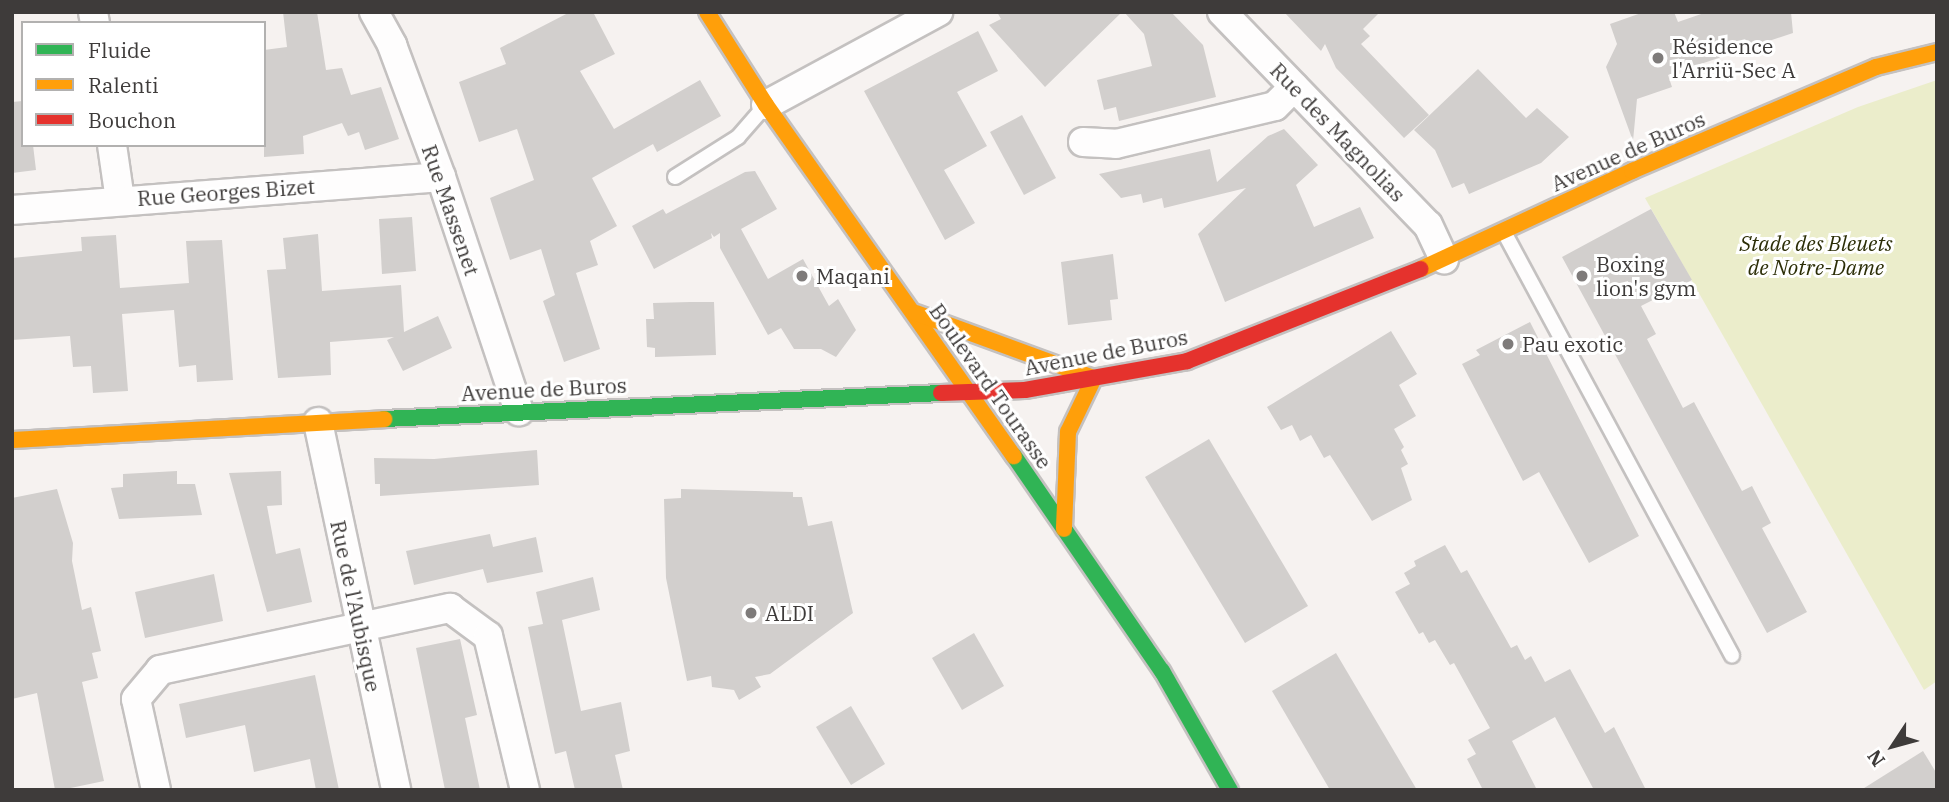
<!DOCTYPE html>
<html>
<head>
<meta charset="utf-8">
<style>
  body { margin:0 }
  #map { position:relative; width:1949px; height:802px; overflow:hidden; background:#f6f2f0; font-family:"IBM Plex Serif",serif }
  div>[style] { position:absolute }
  .green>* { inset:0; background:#ebedcb }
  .building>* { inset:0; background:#d2cfcd }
  .roads { filter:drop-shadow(2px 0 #c4c1c0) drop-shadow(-2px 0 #c4c1c0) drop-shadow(0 2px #c4c1c0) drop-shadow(0 -2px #c4c1c0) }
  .lane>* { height:14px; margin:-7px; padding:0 7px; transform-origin:7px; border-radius:7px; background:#fefdfd }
  .street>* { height:28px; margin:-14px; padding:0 14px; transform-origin:14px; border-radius:14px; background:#fefdfd }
  .fast>* { height:16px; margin:-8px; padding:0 8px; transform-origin:8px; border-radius:8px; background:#30b455 }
  .slow>* { height:16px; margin:-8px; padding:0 8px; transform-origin:8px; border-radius:8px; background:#ff9f0a }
  .jam>* { height:16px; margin:-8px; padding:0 8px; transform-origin:8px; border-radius:8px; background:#e5322d }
  .dots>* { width:19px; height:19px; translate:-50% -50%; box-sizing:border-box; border:4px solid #fff; border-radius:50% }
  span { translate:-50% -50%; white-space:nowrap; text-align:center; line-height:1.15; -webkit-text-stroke:6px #fff; paint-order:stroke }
  .poi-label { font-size:21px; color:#3e3b3a }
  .left { translate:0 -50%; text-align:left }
  .street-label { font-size:21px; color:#3e3b3a }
  .park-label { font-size:21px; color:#2b2d06; font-style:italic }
  .frame { position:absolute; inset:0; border:14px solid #3e3b3a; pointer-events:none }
  .legend { position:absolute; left:21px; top:21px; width:245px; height:126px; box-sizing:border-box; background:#fff; border:2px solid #b2b1b0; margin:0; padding:9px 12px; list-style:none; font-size:21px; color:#3e3b3a }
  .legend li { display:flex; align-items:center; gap:14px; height:35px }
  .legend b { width:35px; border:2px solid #b2b1b0 }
  .north { position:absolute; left:1858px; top:711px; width:70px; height:70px; -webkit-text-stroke:5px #fff; paint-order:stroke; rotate:234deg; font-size:19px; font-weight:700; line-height:28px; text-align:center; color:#3e3b3a }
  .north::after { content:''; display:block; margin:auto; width:24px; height:32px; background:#3e3b3a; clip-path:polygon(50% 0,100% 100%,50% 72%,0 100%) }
</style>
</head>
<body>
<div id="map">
  <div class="green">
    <div style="clip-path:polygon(1937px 80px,1937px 681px,1924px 690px,1645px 198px,1858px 107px)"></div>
  </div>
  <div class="building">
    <div style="clip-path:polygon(283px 12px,317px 12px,326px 70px,342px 68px,351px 95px,381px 87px,399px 139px,365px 150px,359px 132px,348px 136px,342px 123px,303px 136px,304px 154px,264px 157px,264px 50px,287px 47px)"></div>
    <div style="clip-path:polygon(570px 12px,593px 12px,615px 54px,580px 71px,614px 129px,700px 80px,721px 116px,657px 152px,653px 144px,592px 178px,617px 226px,590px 241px,598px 265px,576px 273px,600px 349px,564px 362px,543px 301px,555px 295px,541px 249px,510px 260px,490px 198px,534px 180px,517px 129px,479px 142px,459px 82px,506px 64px,500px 48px)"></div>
    <div style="clip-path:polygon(997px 12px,1122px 12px,1045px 87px,989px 25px,1001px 19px)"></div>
    <div style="clip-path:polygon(1124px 12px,1171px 12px,1203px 45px,1216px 97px,1119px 121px,1116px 107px,1104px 110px,1097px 80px,1152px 66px,1144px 34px)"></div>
    <div style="clip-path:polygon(1284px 12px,1380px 12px,1363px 29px,1370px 36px,1361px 44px,1429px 115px,1404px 138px,1336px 68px,1325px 44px,1321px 51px)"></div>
    <div style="clip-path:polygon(1644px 12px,1674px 12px,1678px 22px,1707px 12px,1791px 12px,1793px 33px,1668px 75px,1672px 87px,1637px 99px,1633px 141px,1606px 67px,1617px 44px,1610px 24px)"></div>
    <div style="clip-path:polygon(978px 31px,998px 71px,957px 92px,987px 146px,944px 170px,975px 223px,945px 240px,864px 91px)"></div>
    <div style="clip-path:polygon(1478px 69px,1526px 118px,1537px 108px,1569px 137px,1541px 163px,1469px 194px,1464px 183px,1452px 188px,1435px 150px,1414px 130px)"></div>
    <div style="clip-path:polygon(23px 101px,23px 145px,33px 145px,36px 170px,12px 173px,12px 102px)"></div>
    <div style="clip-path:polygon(1022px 115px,1056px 178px,1024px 195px,990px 132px)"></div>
    <div style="clip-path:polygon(1284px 129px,1318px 165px,1296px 185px,1314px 227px,1360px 207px,1374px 238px,1225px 302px,1198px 234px,1246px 188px,1164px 208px,1162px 198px,1143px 203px,1141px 194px,1121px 198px,1099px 174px,1210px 149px,1217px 182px,1268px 136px)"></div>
    <div style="clip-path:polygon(755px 171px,777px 209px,741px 229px,768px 279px,803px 259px,829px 306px,838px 299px,856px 330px,836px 357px,821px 349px,794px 349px,781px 328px,768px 335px,720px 248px,720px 233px,714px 237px,711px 233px,712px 238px,654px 269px,632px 226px,663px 209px,666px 214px,745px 172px)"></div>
    <div style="clip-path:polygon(1651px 209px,1692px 280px,1641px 306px,1656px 334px,1647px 339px,1683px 408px,1694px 402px,1742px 491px,1752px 486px,1771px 523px,1762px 528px,1807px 612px,1767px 633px,1562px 257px)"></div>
    <div style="clip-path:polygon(412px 217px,416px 271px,382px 274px,379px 219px)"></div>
    <div style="clip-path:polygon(318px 234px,322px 291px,401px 285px,404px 332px,438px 316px,452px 348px,403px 371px,387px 340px,394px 337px,330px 342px,331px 375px,278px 378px,267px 270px,286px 269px,283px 238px)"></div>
    <div style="clip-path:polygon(116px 235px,120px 288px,189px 283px,186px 241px,222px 240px,233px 380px,197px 382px,196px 365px,179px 367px,174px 310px,122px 314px,128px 391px,93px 393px,91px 366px,73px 367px,70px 336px,12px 340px,12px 258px,82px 251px,81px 237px)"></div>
    <div style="clip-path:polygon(1113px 254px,1118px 299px,1110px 300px,1112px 320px,1068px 325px,1061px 262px)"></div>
    <div style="clip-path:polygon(690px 302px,714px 302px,716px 355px,655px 357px,655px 348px,647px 347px,646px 319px,654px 319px,653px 303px)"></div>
    <div style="clip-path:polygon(1530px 322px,1639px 536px,1589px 563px,1539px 472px,1523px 481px,1462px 364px,1480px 355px,1476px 350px)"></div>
    <div style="clip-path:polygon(1391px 331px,1417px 374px,1399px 385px,1416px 416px,1394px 429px,1404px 447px,1401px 450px,1408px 464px,1401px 468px,1412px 500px,1372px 521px,1330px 455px,1324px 458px,1311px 435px,1300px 441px,1292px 425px,1281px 430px,1267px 407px)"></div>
    <div style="clip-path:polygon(1209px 439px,1308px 606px,1245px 643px,1145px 477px)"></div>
    <div style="clip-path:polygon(537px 450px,539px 485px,380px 496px,380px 484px,375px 484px,374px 458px,434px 459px)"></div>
    <div style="clip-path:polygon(177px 471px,177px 484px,195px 484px,202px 515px,119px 519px,111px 488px,123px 487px,123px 474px)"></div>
    <div style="clip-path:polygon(281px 471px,282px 505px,267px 506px,276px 554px,300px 548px,312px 602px,267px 612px,229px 473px)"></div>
    <div style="clip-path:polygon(57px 489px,73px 543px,72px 561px,82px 610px,91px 607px,101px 651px,92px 653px,98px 678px,82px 682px,104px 781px,61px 790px,55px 790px,37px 693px,12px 699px,12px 498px)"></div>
    <div style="clip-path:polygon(681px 489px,793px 492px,793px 497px,802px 497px,808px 526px,832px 521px,853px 613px,770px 674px,755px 677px,761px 687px,739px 700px,734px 690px,712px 687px,711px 676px,687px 681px,666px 578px,664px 499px,681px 498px)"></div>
    <div style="clip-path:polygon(490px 534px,493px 547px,536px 537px,543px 572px,487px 583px,483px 569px,414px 585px,406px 551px)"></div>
    <div style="clip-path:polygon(1445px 545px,1461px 573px,1467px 570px,1511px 648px,1517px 645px,1525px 660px,1531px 656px,1545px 682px,1570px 669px,1605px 733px,1614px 727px,1646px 790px,1594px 790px,1555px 717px,1512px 741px,1537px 790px,1483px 790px,1467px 759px,1476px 754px,1468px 740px,1490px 728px,1454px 663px,1450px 665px,1435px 640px,1429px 643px,1423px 632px,1419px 634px,1395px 592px,1410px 584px,1404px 573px,1416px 566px,1414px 561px)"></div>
    <div style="clip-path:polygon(214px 574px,223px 621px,145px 638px,135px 592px)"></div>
    <div style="clip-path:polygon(593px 577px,600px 610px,562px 620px,581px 711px,621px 702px,630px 751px,615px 755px,623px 790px,575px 790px,566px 751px,555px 754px,528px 627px,543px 624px,536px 592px)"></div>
    <div style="clip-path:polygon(974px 633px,1004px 686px,962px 710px,932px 658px)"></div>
    <div style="clip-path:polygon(460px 639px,477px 715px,465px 718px,480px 790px,445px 790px,416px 648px)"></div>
    <div style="clip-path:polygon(1336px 653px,1417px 790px,1330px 790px,1272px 691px)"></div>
    <div style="clip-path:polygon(315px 675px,339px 790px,316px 790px,310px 759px,254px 772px,245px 725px,186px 738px,179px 704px)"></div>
    <div style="clip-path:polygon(851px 706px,885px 764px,851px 785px,816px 727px)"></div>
    <div style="clip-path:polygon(1923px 751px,1937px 774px,1937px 790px,1861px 790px)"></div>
  </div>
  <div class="roads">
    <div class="lane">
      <div style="left:675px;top:177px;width:75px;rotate:-32.4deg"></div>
      <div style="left:738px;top:137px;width:41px;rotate:-48.9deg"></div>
      <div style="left:1504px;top:232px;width:481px;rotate:61.7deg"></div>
    </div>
    <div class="street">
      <div style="left:93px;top:12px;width:11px;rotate:80deg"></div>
      <div style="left:374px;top:12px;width:38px;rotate:61deg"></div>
      <div style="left:392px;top:45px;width:141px;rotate:69.6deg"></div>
      <div style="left:441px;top:177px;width:247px;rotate:71.6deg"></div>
      <div style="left:1222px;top:12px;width:296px;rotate:46deg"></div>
      <div style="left:1428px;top:225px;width:38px;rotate:65deg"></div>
      <div style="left:766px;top:105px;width:196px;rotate:-28.4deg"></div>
      <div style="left:1083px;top:142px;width:33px;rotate:3deg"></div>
      <div style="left:1116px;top:144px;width:163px;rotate:-13.4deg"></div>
      <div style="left:1275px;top:106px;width:27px;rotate:-45deg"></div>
      <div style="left:112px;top:145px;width:56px;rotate:81.7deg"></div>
      <div style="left:12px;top:210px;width:430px;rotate:-4.4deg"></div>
      <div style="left:318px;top:422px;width:376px;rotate:78deg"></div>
      <div style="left:156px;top:790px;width:93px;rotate:-102.4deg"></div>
      <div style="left:136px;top:699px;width:38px;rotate:-50deg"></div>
      <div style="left:160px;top:670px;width:297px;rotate:-12.1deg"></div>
      <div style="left:450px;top:608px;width:47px;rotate:36.4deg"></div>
      <div style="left:488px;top:636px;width:158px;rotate:76.5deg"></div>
    </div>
    <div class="fast">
      <div style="left:384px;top:419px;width:558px;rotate:-2.67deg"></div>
      <div style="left:1014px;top:456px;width:261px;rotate:55.5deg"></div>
      <div style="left:1162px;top:671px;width:137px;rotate:60.3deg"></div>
    </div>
    <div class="slow">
      <div style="left:707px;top:12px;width:110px;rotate:57.6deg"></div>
      <div style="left:766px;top:105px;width:430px;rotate:54.8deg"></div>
      <div style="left:1421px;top:269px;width:233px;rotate:-24.9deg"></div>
      <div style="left:1632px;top:171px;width:265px;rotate:-23.1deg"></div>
      <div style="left:1876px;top:67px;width:63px;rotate:-13.8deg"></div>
      <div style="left:916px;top:313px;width:189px;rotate:20.1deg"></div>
      <div style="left:1094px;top:378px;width:60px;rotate:115.7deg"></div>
      <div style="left:1068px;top:432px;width:97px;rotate:92.4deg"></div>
      <div style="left:12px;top:440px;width:373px;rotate:-3.2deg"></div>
    </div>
    <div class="jam">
      <div style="left:941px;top:393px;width:84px;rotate:-2deg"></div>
      <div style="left:1025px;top:390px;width:165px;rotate:-10.1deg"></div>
      <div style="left:1187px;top:361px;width:251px;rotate:-21.5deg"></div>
    </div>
  </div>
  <div class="dots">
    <div style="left:1658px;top:58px;background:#7e7b7a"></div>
    <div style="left:802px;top:276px;background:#7e7b7a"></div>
    <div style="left:1582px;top:276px;background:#7e7b7a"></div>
    <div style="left:1508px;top:344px;background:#7e7b7a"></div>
    <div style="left:751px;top:613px;background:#7e7b7a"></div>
  </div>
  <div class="poi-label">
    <span class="left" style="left:1672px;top:58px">Résidence<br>l'Arriü-Sec A</span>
    <span class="left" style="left:1596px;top:276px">Boxing<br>lion's gym</span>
    <span class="left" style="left:816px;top:276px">Maqani</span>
    <span class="left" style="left:1522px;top:344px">Pau exotic</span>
    <span class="left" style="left:765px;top:613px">ALDI</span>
  </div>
  <div class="street-label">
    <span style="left:1338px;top:132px;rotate:46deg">Rue des Magnolias</span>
    <span style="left:1628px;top:151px;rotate:-24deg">Avenue de Buros</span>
    <span style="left:226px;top:192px;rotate:-4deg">Rue Georges Bizet</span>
    <span style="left:451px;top:210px;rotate:71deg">Rue Massenet</span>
    <span style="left:1106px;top:352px;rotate:-11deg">Avenue de Buros</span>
    <span style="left:991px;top:386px;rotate:55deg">Boulevard Tourasse</span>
    <span style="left:544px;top:389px;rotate:-3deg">Avenue de Buros</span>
    <span style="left:356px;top:606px;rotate:78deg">Rue de l'Aubisque</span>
  </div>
  <div class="park-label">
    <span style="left:1816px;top:255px">Stade des Bleuets<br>de Notre-Dame</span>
  </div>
  <div class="frame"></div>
  <ul class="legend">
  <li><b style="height:9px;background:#30b455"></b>Fluide</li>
  <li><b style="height:9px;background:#ff9f0a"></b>Ralenti</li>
  <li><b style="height:9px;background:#e5322d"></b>Bouchon</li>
  </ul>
  <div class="north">N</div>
</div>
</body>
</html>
